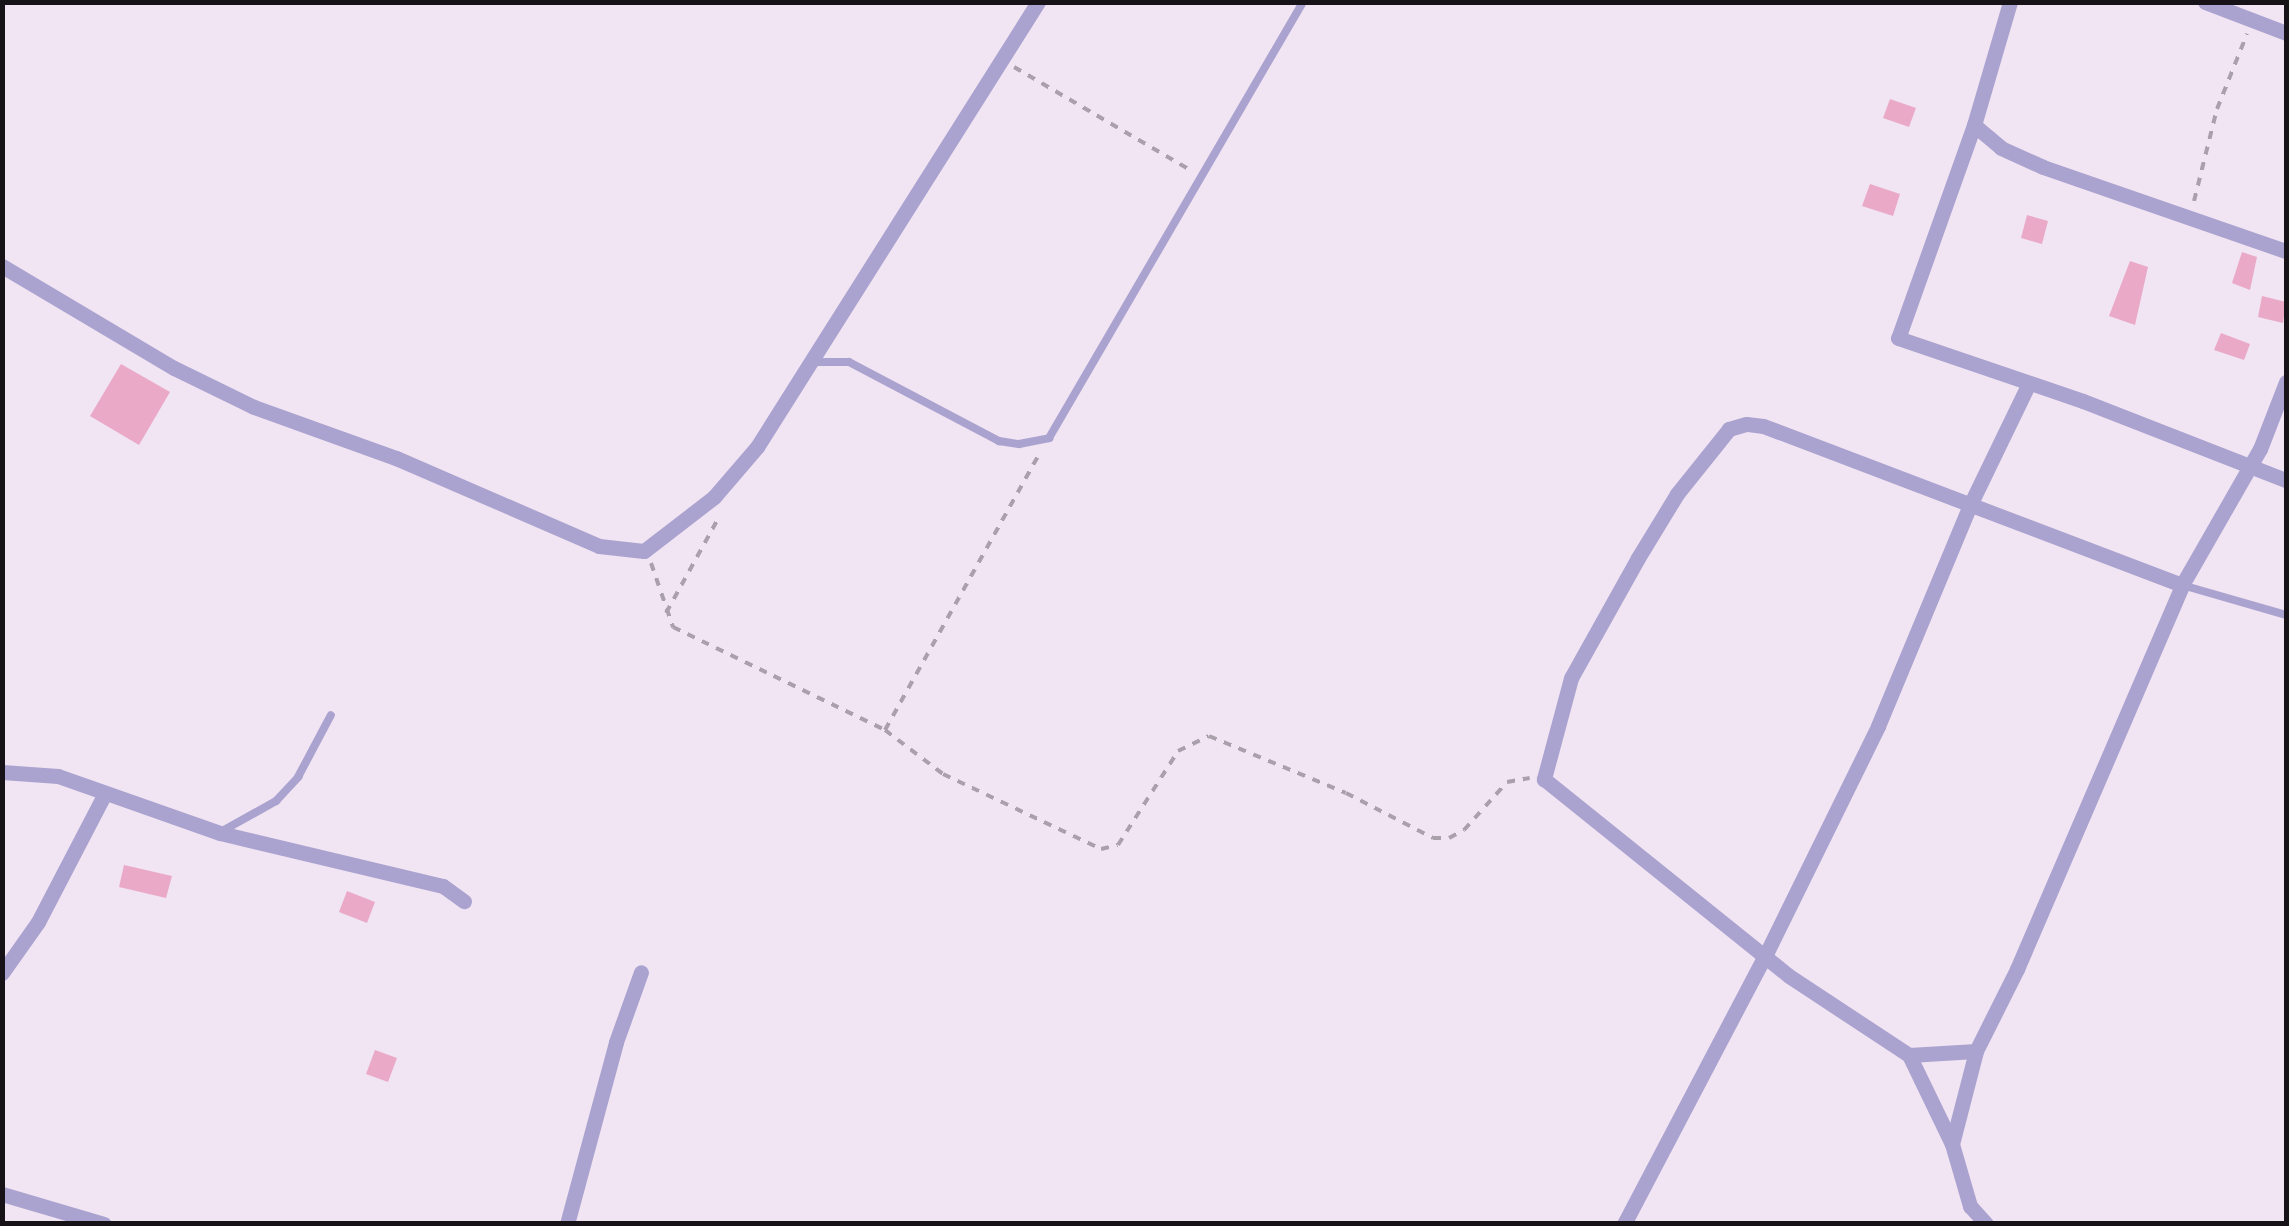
<!DOCTYPE html>
<html>
<head>
<meta charset="utf-8">
<style>
  body { margin:0 }
  #map { position:relative; width:2289px; height:1226px; overflow:hidden; background:#f1e4f3; font-family:"Open Sans",sans-serif }
  div>[style] { position:absolute }
  .building>* { inset:0; background:#eaaac7 }
  .path>* { height:4px; margin-top:-2px; transform-origin:0; background:repeating-linear-gradient(90deg,#aaa0ac 0 8px,transparent 0 16px) }
  .lane>* { height:8px; margin:-4px; padding:0 4px; transform-origin:4px; border-radius:4px; background:#aba3cf }
  .street>* { height:15px; margin:-7.5px; padding:0 7.5px; transform-origin:7.5px; border-radius:7.5px; background:#aba3cf }
  span { translate:-50% -50%; white-space:nowrap; text-align:center; line-height:1.15; -webkit-text-stroke:8px #f1e4f3; paint-order:stroke }
  .frame { position:absolute; inset:0; border:5px solid #161217; pointer-events:none }
</style>
</head>
<body>
<div id="map">
  <div class="building">
    <div style="clip-path:polygon(1890px 99px,1916px 108px,1909px 127px,1883px 118px)"></div>
    <div style="clip-path:polygon(1870px 184px,1900px 194px,1893px 216px,1862px 206px)"></div>
    <div style="clip-path:polygon(2027px 215px,2048px 221px,2042px 244px,2021px 238px)"></div>
    <div style="clip-path:polygon(2242px 252px,2257px 257px,2250px 290px,2232px 283px)"></div>
    <div style="clip-path:polygon(2130px 261px,2148px 267px,2135px 325px,2109px 316px)"></div>
    <div style="clip-path:polygon(2262px 296px,2286px 302px,2283px 323px,2258px 317px)"></div>
    <div style="clip-path:polygon(2221px 333px,2250px 344px,2244px 360px,2214px 350px)"></div>
    <div style="clip-path:polygon(121px 364px,170px 392px,139px 445px,90px 416px)"></div>
    <div style="clip-path:polygon(124px 865px,172px 876px,166px 898px,119px 887px)"></div>
    <div style="clip-path:polygon(347px 891px,375px 902px,367px 923px,339px 912px)"></div>
    <div style="clip-path:polygon(375px 1050px,397px 1058px,388px 1082px,366px 1074px)"></div>
  </div>
  <div class="path">
    <div style="left:1014px;top:67px;width:206px;rotate:30.3deg"></div>
    <div style="left:2194px;top:201px;width:95px;rotate:-76deg"></div>
    <div style="left:2217px;top:109px;width:81px;rotate:-68.2deg"></div>
    <div style="left:651px;top:563px;width:68px;rotate:71deg"></div>
    <div style="left:673px;top:627px;width:236px;rotate:25.9deg"></div>
    <div style="left:885px;top:730px;width:73px;rotate:37.2deg"></div>
    <div style="left:943px;top:774px;width:175px;rotate:25.4deg"></div>
    <div style="left:1101px;top:849px;width:17px;rotate:-13deg"></div>
    <div style="left:1118px;top:845px;width:112px;rotate:-57.4deg"></div>
    <div style="left:1178px;top:751px;width:34px;rotate:-26deg"></div>
    <div style="left:1209px;top:736px;width:148px;rotate:22.6deg"></div>
    <div style="left:1346px;top:793px;width:98px;rotate:27.3deg"></div>
    <div style="left:1433px;top:838px;width:16px"></div>
    <div style="left:1449px;top:838px;width:17px;rotate:-28deg"></div>
    <div style="left:1464px;top:830px;width:64px;rotate:-48.1deg"></div>
    <div style="left:1507px;top:782px;width:23px;rotate:-10deg"></div>
    <div style="left:666px;top:613px;width:110px;rotate:-61.1deg"></div>
    <div style="left:885px;top:730px;width:315px;rotate:-60.8deg"></div>
  </div>
  <div class="lane">
    <div style="left:811px;top:362px;width:38px"></div>
    <div style="left:849px;top:362px;width:170px;rotate:27.8deg"></div>
    <div style="left:999px;top:441px;width:20px;rotate:9deg"></div>
    <div style="left:1019px;top:444px;width:31px;rotate:-11deg"></div>
    <div style="left:1049px;top:438px;width:505px;rotate:-59.78deg"></div>
    <div style="left:2182px;top:585px;width:108px;rotate:16.1deg"></div>
    <div style="left:224px;top:830px;width:60px;rotate:-29.1deg"></div>
    <div style="left:276px;top:801px;width:33px;rotate:-47deg"></div>
    <div style="left:298px;top:777px;width:70px;rotate:-62deg"></div>
  </div>
  <div class="street">
    <div style="left:2010px;top:2px;width:128px;rotate:106.3deg"></div>
    <div style="left:1974px;top:125px;width:226px;rotate:109.6deg"></div>
    <div style="left:1898px;top:338px;width:195px;rotate:18.8deg"></div>
    <div style="left:2083px;top:401px;width:218px;rotate:21.3deg"></div>
    <div style="left:2205px;top:2px;width:87px;rotate:20.9deg"></div>
    <div style="left:1974px;top:125px;width:35px;rotate:40deg"></div>
    <div style="left:2001px;top:148px;width:46px;rotate:24.3deg"></div>
    <div style="left:2043px;top:167px;width:257px;rotate:19.1deg"></div>
    <div style="left:2px;top:266px;width:200px;rotate:30.7deg"></div>
    <div style="left:174px;top:368px;width:89px;rotate:26deg"></div>
    <div style="left:254px;top:407px;width:151px;rotate:19.8deg"></div>
    <div style="left:396px;top:458px;width:221px;rotate:23.4deg"></div>
    <div style="left:599px;top:546px;width:45px;rotate:6.3deg"></div>
    <div style="left:644px;top:551px;width:88px;rotate:-37.6deg"></div>
    <div style="left:714px;top:497px;width:66px;rotate:-49.3deg"></div>
    <div style="left:757px;top:447px;width:526px;rotate:-57.73deg"></div>
    <div style="left:2182px;top:585px;width:448px;rotate:-159.2deg"></div>
    <div style="left:1763px;top:426px;width:17px;rotate:-173deg"></div>
    <div style="left:1746px;top:424px;width:18px;rotate:164deg"></div>
    <div style="left:1729px;top:429px;width:83px;rotate:128.7deg"></div>
    <div style="left:1677px;top:494px;width:75px;rotate:121.4deg"></div>
    <div style="left:1638px;top:558px;width:137px;rotate:119.2deg"></div>
    <div style="left:1571px;top:678px;width:105px;rotate:105deg"></div>
    <div style="left:1544px;top:779px;width:314px;rotate:38.8deg"></div>
    <div style="left:1789px;top:976px;width:144px;rotate:33.4deg"></div>
    <div style="left:1909px;top:1055px;width:67px;rotate:-3.4deg"></div>
    <div style="left:1976px;top:1051px;width:92px;rotate:-63.4deg"></div>
    <div style="left:2017px;top:969px;width:418px;rotate:-66.7deg"></div>
    <div style="left:2182px;top:585px;width:157px;rotate:-60.2deg"></div>
    <div style="left:2260px;top:449px;width:72px;rotate:-68.8deg"></div>
    <div style="left:2px;top:772px;width:56px;rotate:4.1deg"></div>
    <div style="left:58px;top:776px;width:172px;rotate:19.4deg"></div>
    <div style="left:220px;top:833px;width:229px;rotate:13.4deg"></div>
    <div style="left:443px;top:886px;width:26px;rotate:36deg"></div>
    <div style="left:2px;top:973px;width:62px;rotate:-54.8deg"></div>
    <div style="left:38px;top:922px;width:143px;rotate:-62.5deg"></div>
    <div style="left:1909px;top:1055px;width:99px;rotate:64.2deg"></div>
    <div style="left:1952px;top:1144px;width:65px;rotate:73.8deg"></div>
    <div style="left:1970px;top:1206px;width:24px;rotate:48deg"></div>
    <div style="left:1952px;top:1144px;width:96px;rotate:-75.5deg"></div>
    <div style="left:2px;top:1194px;width:106px;rotate:16.4deg"></div>
    <div style="left:567px;top:1224px;width:188px;rotate:-74.9deg"></div>
    <div style="left:616px;top:1042px;width:74px;rotate:-70.3deg"></div>
    <div style="left:1624px;top:1224px;width:303px;rotate:-62.3deg"></div>
    <div style="left:1765px;top:956px;width:256px;rotate:-63.8deg"></div>
    <div style="left:1878px;top:726px;width:242px;rotate:-67.4deg"></div>
    <div style="left:1971px;top:503px;width:133px;rotate:-64.2deg"></div>
  </div>
  <div class="frame"></div>
</div>
</body>
</html>
